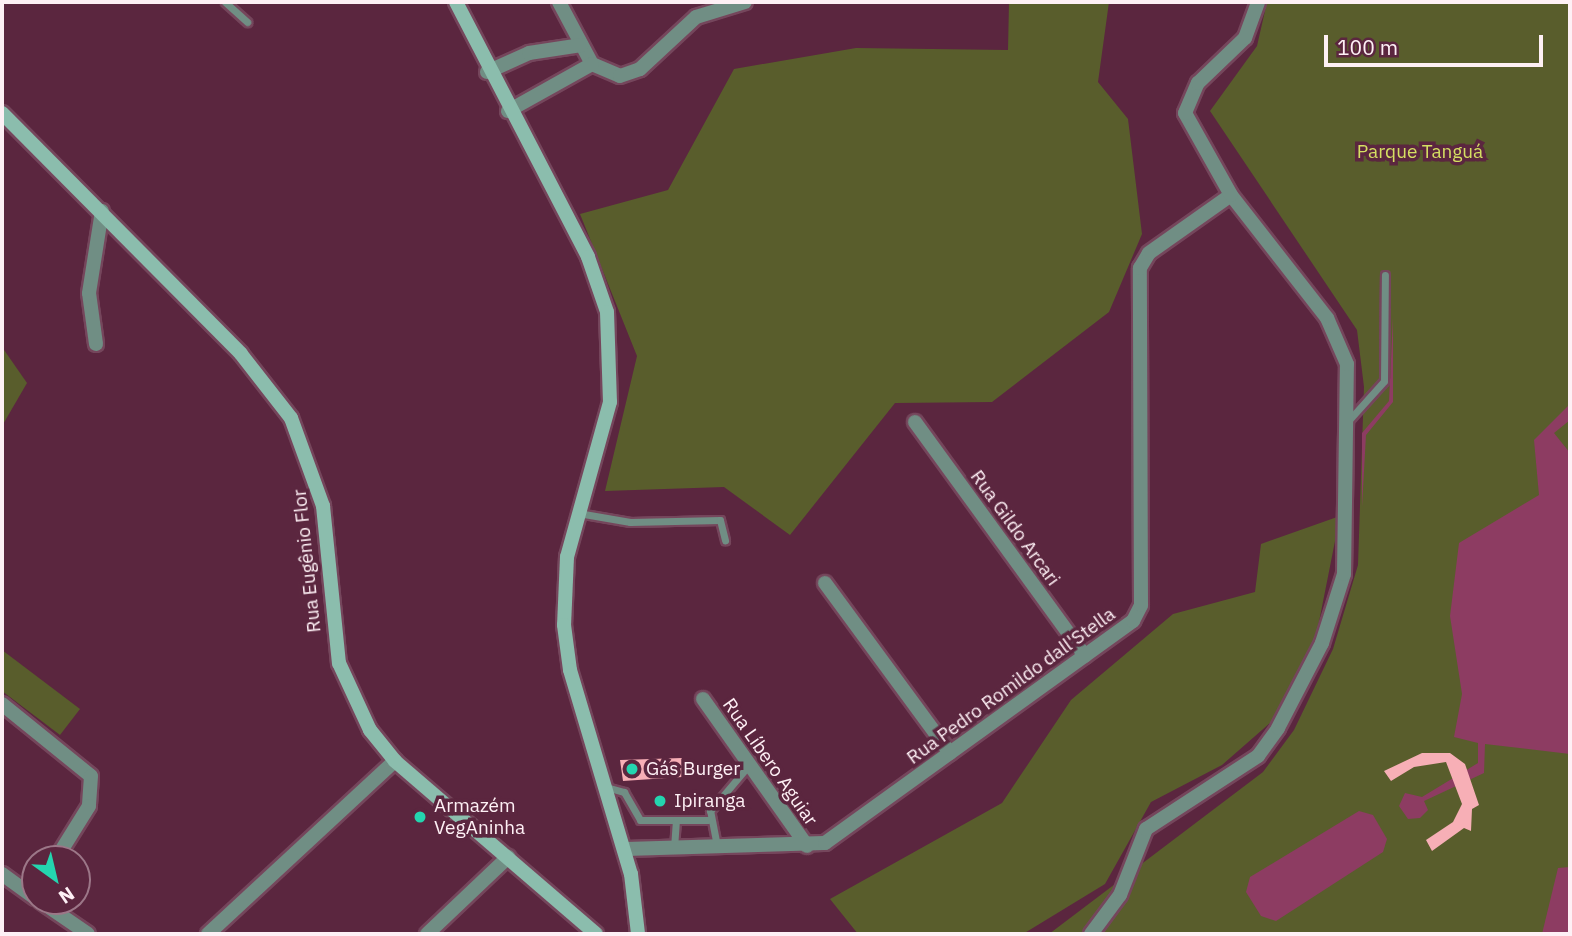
<!DOCTYPE html>
<html>
<head>
<meta charset="utf-8">
<style>
  body { margin:0 }
  #map { position:relative; width:1572px; height:936px; overflow:hidden; background:#5b263f; font-family:"IBM Plex Sans",sans-serif }
  div>[style] { position:absolute }
  .green>* { inset:0; background:#595d2c }
  .water>* { inset:0; background:#8d3c62 }
  .building>* { inset:0; background:#f7afb6 }
  .roads { filter:drop-shadow(2px 0 #75465c) drop-shadow(-2px 0 #75465c) drop-shadow(0 2px #75465c) drop-shadow(0 -2px #75465c) }
  .lane>* { height:7px; margin:-3.5px; padding:0 3.5px; transform-origin:3.5px; border-radius:3.5px; background:#708e84 }
  .street>* { height:14px; margin:-7px; padding:0 7px; transform-origin:7px; border-radius:7px; background:#708e84 }
  .secondary>* { height:14px; margin:-7px; padding:0 7px; transform-origin:7px; border-radius:7px; background:#8bbdad }
  .dots>* { width:19px; height:19px; translate:-50% -50%; box-sizing:border-box; border:4px solid #5b263f; border-radius:50% }
  span { translate:-50% -50%; white-space:nowrap; text-align:center; line-height:1.15; -webkit-text-stroke:7px #5b263f; paint-order:stroke }
  .park-label { font-size:19px; color:#d5df62 }
  .street-label { font-size:19px; color:#fef0f5 }
  .poi-label { font-size:19px; color:#fef0f5 }
  .left { translate:0 -50%; text-align:left }
  .frame { position:absolute; inset:0; border:4px solid #fef0f5; pointer-events:none }
  .north { position:absolute; left:21px; top:845px; width:70px; height:70px; box-sizing:border-box; background:#5b263f; border:2px solid #9c7788; border-radius:50%; rotate:146deg; font-size:19px; font-weight:700; line-height:28px; text-align:center; color:#fef0f5 }
  .north::after { content:''; display:block; margin:auto; width:24px; height:32px; background:#24d5af; clip-path:polygon(50% 0,100% 100%,50% 72%,0 100%) }
  .scale { position:absolute; left:1324px; top:35px; width:219px; height:32px; box-sizing:border-box; border:4px solid #fef0f5; border-top:0; padding-left:9px; font-size:21px; line-height:24px; white-space:nowrap; color:#fef0f5; -webkit-text-stroke:5px #5b263f; paint-order:stroke }
</style>
</head>
<body>
<div id="map">
  <div class="green">
    <div style="clip-path:polygon(1009px 2px,1109px 2px,1098px 82px,1128px 119px,1142px 234px,1109px 312px,992px 402px,895px 403px,790px 535px,724px 487px,605px 491px,637px 356px,580px 214px,668px 190px,734px 69px,856px 48px,1008px 50px)"></div>
    <div style="clip-path:polygon(1267px 2px,1570px 2px,1570px 934px,1049px 934px,1263px 772px,1294px 730px,1333px 649px,1358px 565px,1364px 387px,1357px 330px,1210px 111px,1257px 46px)"></div>
    <div style="clip-path:polygon(2px 347px,27px 383px,2px 426px)"></div>
    <div style="clip-path:polygon(1340px 516px,1314px 647px,1278px 716px,1222px 765px,1151px 802px,1105px 884px,1023px 934px,858px 934px,830px 899px,1002px 803px,1071px 700px,1173px 614px,1255px 592px,1261px 544px)"></div>
    <div style="clip-path:polygon(2px 650px,80px 709px,60px 735px,2px 691px)"></div>
  </div>
  <div class="water">
    <div style="clip-path:polygon(1393px 317px,1393px 402px,1366px 435px,1362px 507px,1362px 433px,1389px 401px)"></div>
    <div style="clip-path:polygon(1570px 404px,1570px 420px,1554px 433px,1570px 453px,1570px 754px,1485px 744px,1484px 773px,1424px 801px,1428px 810px,1420px 818px,1408px 819px,1399px 806px,1405px 793px,1422px 797px,1478px 763px,1478px 743px,1454px 737px,1462px 694px,1450px 616px,1459px 543px,1539px 495px,1534px 440px)"></div>
    <div style="clip-path:polygon(1359px 811px,1373px 815px,1387px 839px,1383px 852px,1276px 921px,1261px 916px,1246px 892px,1250px 877px)"></div>
    <div style="clip-path:polygon(1570px 867px,1570px 934px,1542px 934px,1558px 868px)"></div>
  </div>
  <div class="building">
    <div style="clip-path:polygon(1422px 753px,1450px 753px,1465px 764px,1479px 805px,1472px 809px,1471px 831px,1464px 828px,1432px 851px,1426px 840px,1453px 822px,1462px 804px,1446px 762px,1414px 767px,1391px 781px,1384px 771px)"></div>
    <div style="clip-path:polygon(682px 758px,682px 777px,623px 781px,620px 760px)"></div>
  </div>
  <div class="roads">
    <div class="lane">
      <div style="left:225px;top:2px;width:30px;rotate:42deg"></div>
      <div style="left:1349px;top:420px;width:52px;rotate:-48.1deg"></div>
      <div style="left:1384px;top:381px;width:106px;rotate:-89.5deg"></div>
      <div style="left:578px;top:513px;width:53px;rotate:9.8deg"></div>
      <div style="left:630px;top:522px;width:90px;rotate:-1.3deg"></div>
      <div style="left:720px;top:520px;width:21px;rotate:76deg"></div>
      <div style="left:606px;top:787px;width:19px;rotate:16deg"></div>
      <div style="left:624px;top:792px;width:32px;rotate:60deg"></div>
      <div style="left:640px;top:820px;width:68px"></div>
      <div style="left:717px;top:846px;width:36px;rotate:-101deg"></div>
      <div style="left:710px;top:811px;width:60px;rotate:-49.7deg"></div>
      <div style="left:674px;top:848px;width:26px;rotate:-86deg"></div>
    </div>
    <div class="street">
      <div style="left:559px;top:2px;width:70px;rotate:62deg"></div>
      <div style="left:592px;top:64px;width:30px;rotate:23deg"></div>
      <div style="left:620px;top:76px;width:21px;rotate:-19deg"></div>
      <div style="left:640px;top:69px;width:76px;rotate:-42.9deg"></div>
      <div style="left:696px;top:17px;width:51px;rotate:-17deg"></div>
      <div style="left:487px;top:72px;width:46px;rotate:-24.3deg"></div>
      <div style="left:529px;top:53px;width:53px;rotate:-8.7deg"></div>
      <div style="left:508px;top:111px;width:96px;rotate:-29.2deg"></div>
      <div style="left:96px;top:344px;width:51px;rotate:-97.8deg"></div>
      <div style="left:89px;top:293px;width:83px;rotate:-81deg"></div>
      <div style="left:915px;top:422px;width:289px;rotate:54deg"></div>
      <div style="left:825px;top:583px;width:211px;rotate:53.7deg"></div>
      <div style="left:703px;top:699px;width:180px;rotate:54.7deg"></div>
      <div style="left:2px;top:704px;width:114px;rotate:39deg"></div>
      <div style="left:91px;top:776px;width:30px;rotate:94deg"></div>
      <div style="left:89px;top:806px;width:62px;rotate:121.9deg"></div>
      <div style="left:625px;top:849px;width:200px;rotate:-1.7deg"></div>
      <div style="left:825px;top:843px;width:380px;rotate:-35.8deg"></div>
      <div style="left:1133px;top:621px;width:18px;rotate:-63deg"></div>
      <div style="left:1141px;top:605px;width:337px;rotate:-90.2deg"></div>
      <div style="left:1140px;top:268px;width:17px;rotate:-59deg"></div>
      <div style="left:1149px;top:253px;width:100px;rotate:-35.3deg"></div>
      <div style="left:2px;top:874px;width:41px;rotate:36deg"></div>
      <div style="left:40px;top:901px;width:58px;rotate:34.5deg"></div>
      <div style="left:208px;top:934px;width:255px;rotate:-42.8deg"></div>
      <div style="left:427px;top:934px;width:112px;rotate:-43.5deg"></div>
      <div style="left:1091px;top:934px;width:49px;rotate:-53.4deg"></div>
      <div style="left:1120px;top:895px;width:71px;rotate:-68.5deg"></div>
      <div style="left:1146px;top:829px;width:134px;rotate:-33.1deg"></div>
      <div style="left:1258px;top:756px;width:34px;rotate:-54deg"></div>
      <div style="left:1278px;top:728px;width:96px;rotate:-62.6deg"></div>
      <div style="left:1322px;top:643px;width:72px;rotate:-72.3deg"></div>
      <div style="left:1344px;top:574px;width:210px;rotate:-89.2deg"></div>
      <div style="left:1347px;top:364px;width:50px;rotate:-113.5deg"></div>
      <div style="left:1327px;top:318px;width:156px;rotate:-128deg"></div>
      <div style="left:1231px;top:195px;width:94px;rotate:-119.3deg"></div>
      <div style="left:1185px;top:113px;width:33px;rotate:-67deg"></div>
      <div style="left:1198px;top:83px;width:65px;rotate:-43.8deg"></div>
      <div style="left:1245px;top:38px;width:38px;rotate:-70deg"></div>
    </div>
    <div class="secondary">
      <div style="left:456px;top:2px;width:287px;rotate:62.6deg"></div>
      <div style="left:588px;top:257px;width:58px;rotate:70.9deg"></div>
      <div style="left:607px;top:312px;width:90px;rotate:88.1deg"></div>
      <div style="left:610px;top:402px;width:161px;rotate:105.5deg"></div>
      <div style="left:567px;top:557px;width:68px;rotate:92.5deg"></div>
      <div style="left:564px;top:625px;width:45px;rotate:82.4deg"></div>
      <div style="left:570px;top:670px;width:213px;rotate:73.4deg"></div>
      <div style="left:631px;top:874px;width:60px;rotate:83.3deg"></div>
      <div style="left:2px;top:113px;width:339px;rotate:45.2deg"></div>
      <div style="left:241px;top:354px;width:81px;rotate:52deg"></div>
      <div style="left:291px;top:418px;width:94px;rotate:70deg"></div>
      <div style="left:323px;top:506px;width:158px;rotate:84.2deg"></div>
      <div style="left:339px;top:663px;width:74px;rotate:65.2deg"></div>
      <div style="left:370px;top:730px;width:40px;rotate:51deg"></div>
      <div style="left:395px;top:761px;width:265px;rotate:40.7deg"></div>
    </div>
  </div>
  <div class="dots">
    <div style="left:632px;top:769px;background:#24d5af"></div>
    <div style="left:660px;top:801px;background:#24d5af"></div>
    <div style="left:420px;top:817px;background:#24d5af"></div>
  </div>
  <div class="park-label">
    <span style="left:1420px;top:152px">Parque Tanguá</span>
  </div>
  <div class="street-label">
    <span style="left:1015px;top:528px;rotate:54deg">Rua Gildo Arcari</span>
    <span style="left:307px;top:561px;rotate:-96deg">Rua Eugênio Flor</span>
    <span style="left:1011px;top:686px;rotate:-36deg">Rua Pedro Romildo dall'Stella</span>
    <span style="left:770px;top:762px;rotate:55deg">Rua Líbero Aguiar</span>
  </div>
  <div class="poi-label">
    <span class="left" style="left:646px;top:769px">Gás Burger</span>
    <span class="left" style="left:674px;top:801px">Ipiranga</span>
    <span class="left" style="left:434px;top:817px">Armazém<br>VegAninha</span>
  </div>
  <div class="frame"></div>
  <div class="north">N</div>
  <div class="scale">100 m</div>
</div>
</body>
</html>
